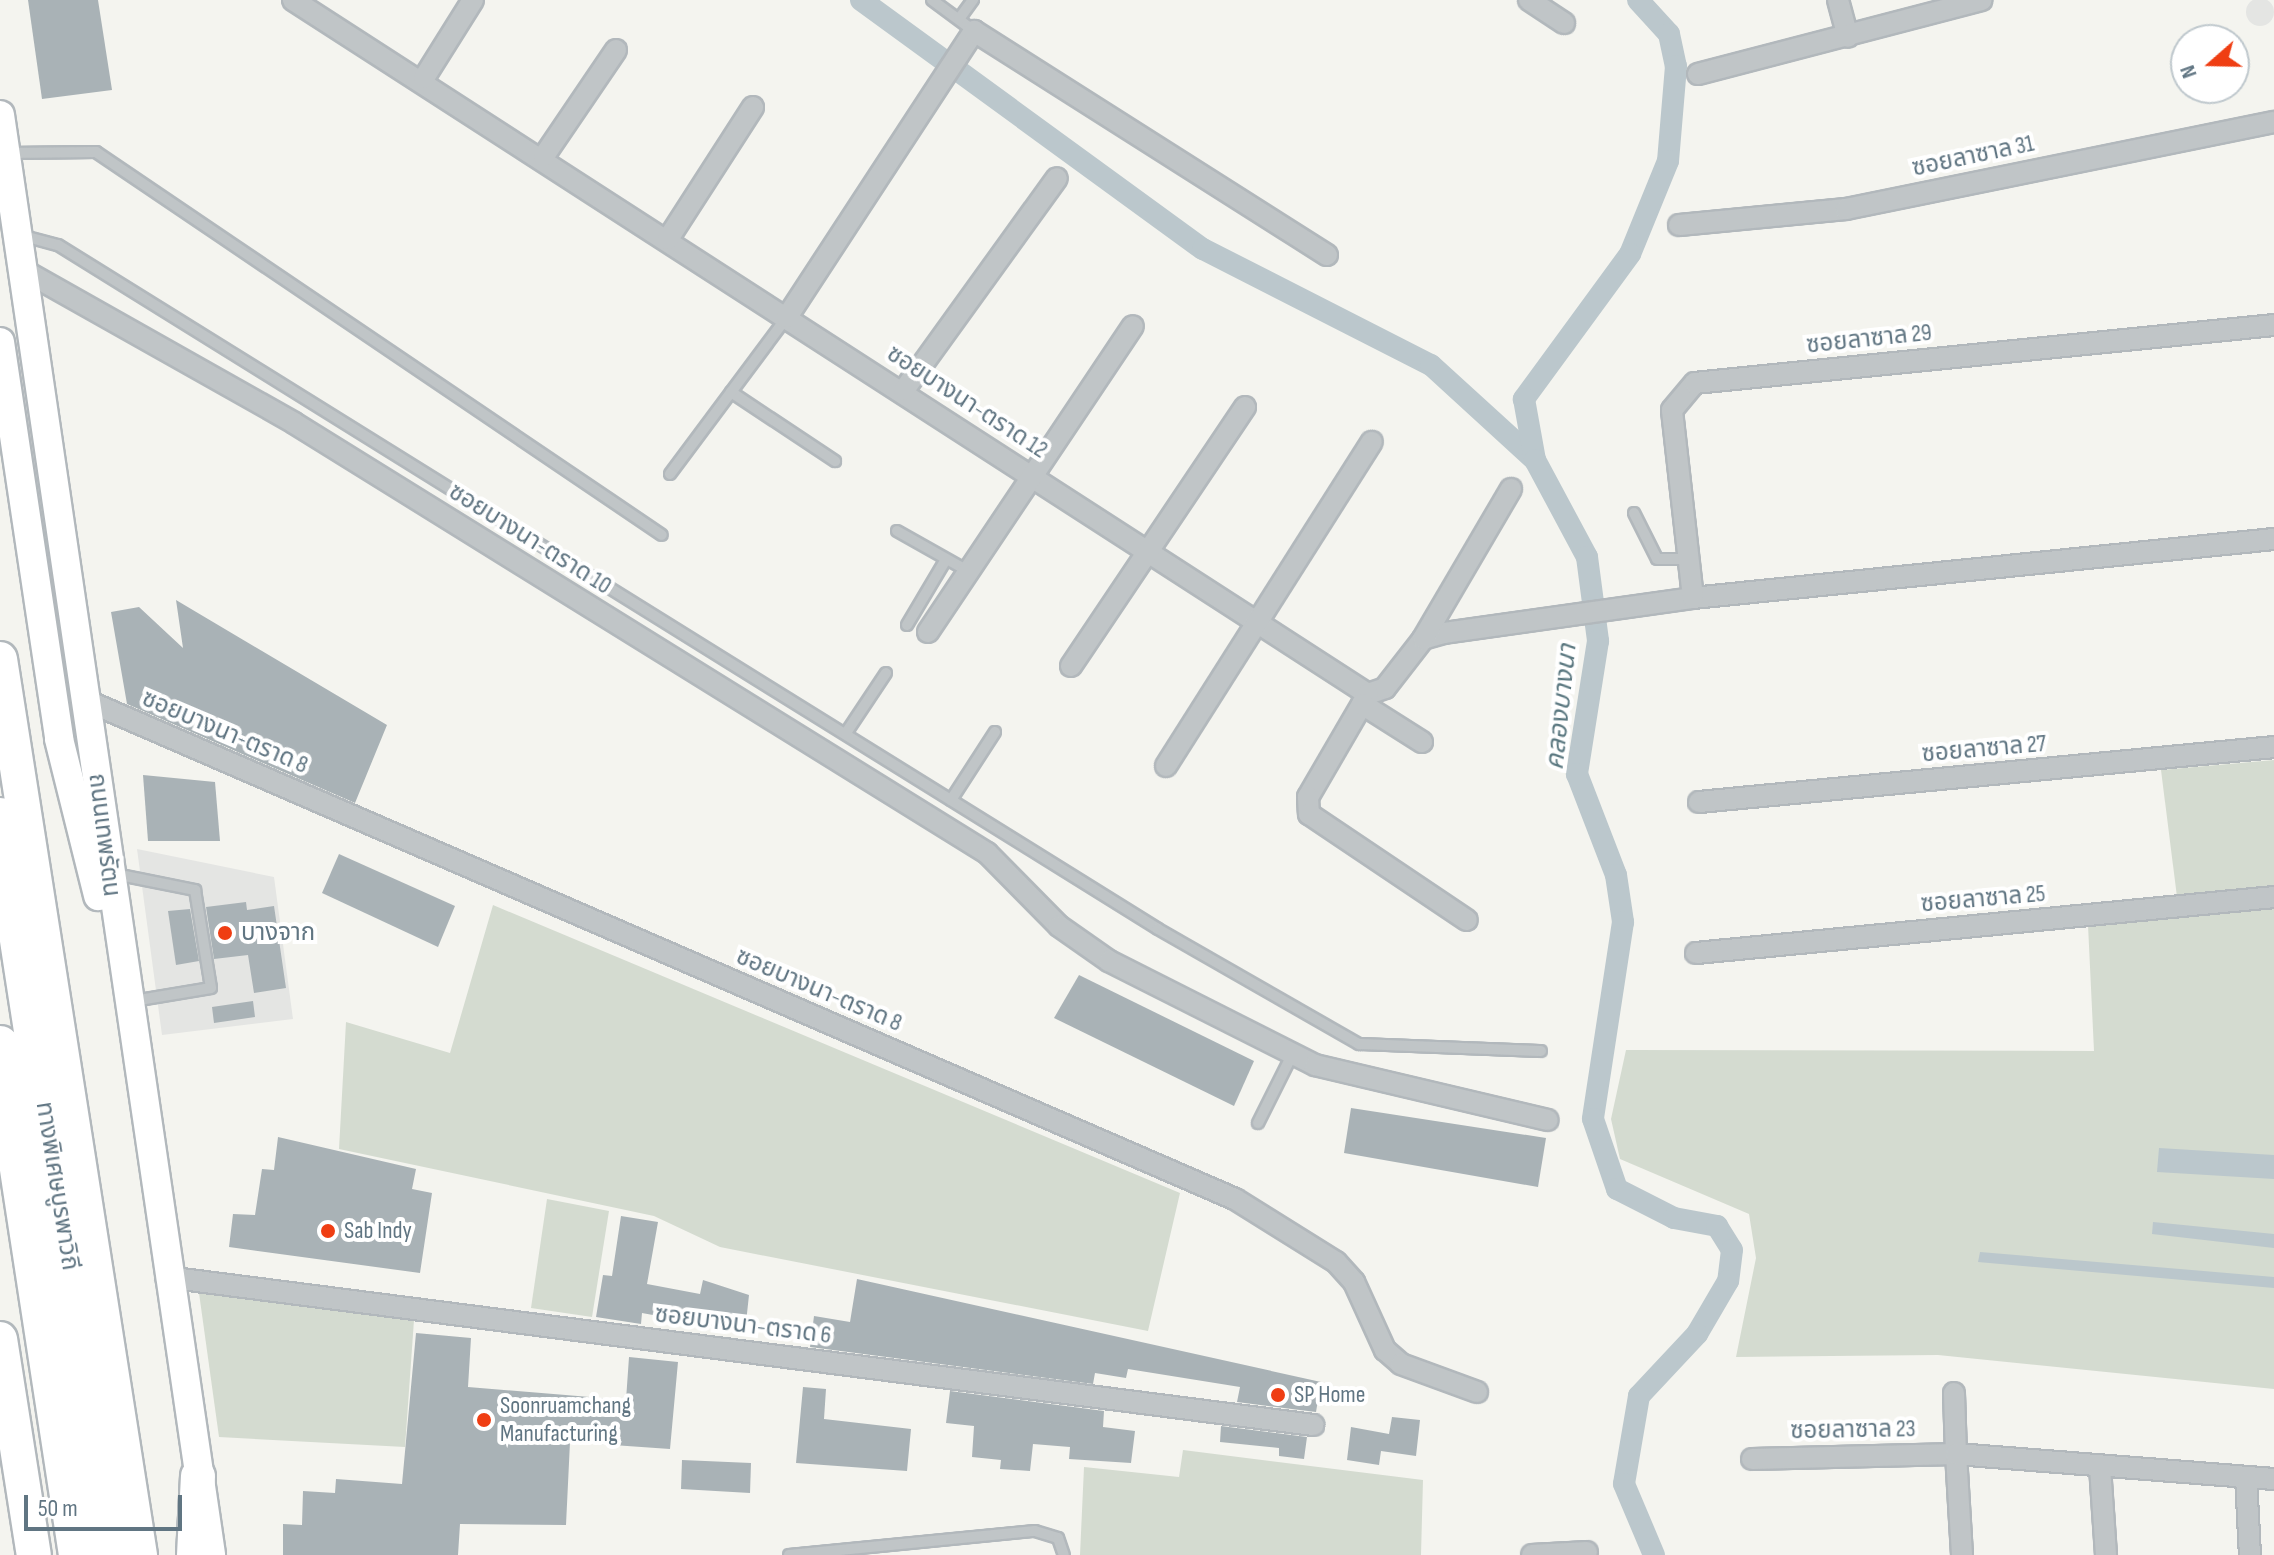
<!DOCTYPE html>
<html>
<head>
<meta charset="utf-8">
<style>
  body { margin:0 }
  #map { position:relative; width:2274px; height:1555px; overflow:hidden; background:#f4f4ef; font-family:"Sofia Sans Condensed","Noto Sans Thai",sans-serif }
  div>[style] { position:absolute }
  .built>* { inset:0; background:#e4e5e3 }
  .round { border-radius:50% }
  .green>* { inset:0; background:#d4dbd0 }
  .water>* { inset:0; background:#bbc7cc }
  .canal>* { height:22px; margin:-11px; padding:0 11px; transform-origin:11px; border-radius:11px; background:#bbc7cc }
  .building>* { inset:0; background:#a9b2b6 }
  .roads { filter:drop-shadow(2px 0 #b2b8bc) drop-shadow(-2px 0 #b2b8bc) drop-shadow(0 2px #b2b8bc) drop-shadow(0 -2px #b2b8bc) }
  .service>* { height:10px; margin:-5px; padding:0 5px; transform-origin:5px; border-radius:5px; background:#c0c5c7 }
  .minor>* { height:20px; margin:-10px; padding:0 10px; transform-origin:10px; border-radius:10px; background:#c0c5c7 }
  .secondary>* { height:28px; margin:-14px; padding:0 14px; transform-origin:14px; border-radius:14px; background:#fff }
  .trunk>* { height:34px; margin:-17px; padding:0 17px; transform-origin:17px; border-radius:17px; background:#fff }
  .motorway>* { height:38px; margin:-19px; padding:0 19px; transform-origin:19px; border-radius:19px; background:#fff }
  .dots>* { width:22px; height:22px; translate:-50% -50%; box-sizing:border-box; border:4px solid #fff; border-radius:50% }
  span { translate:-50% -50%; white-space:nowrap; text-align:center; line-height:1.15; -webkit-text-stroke:8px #fff; paint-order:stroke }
  .street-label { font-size:24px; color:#607582 }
  .poi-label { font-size:24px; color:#607582 }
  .left { translate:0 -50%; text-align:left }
  .water-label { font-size:26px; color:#5b7880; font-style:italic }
  .north { position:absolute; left:2170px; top:24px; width:80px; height:80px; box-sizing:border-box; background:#fff; border:2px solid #bfc8cd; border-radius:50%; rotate:250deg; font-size:22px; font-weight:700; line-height:32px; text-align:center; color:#607582 }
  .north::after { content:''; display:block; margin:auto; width:28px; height:36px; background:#ef3e13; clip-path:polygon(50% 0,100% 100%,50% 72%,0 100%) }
  .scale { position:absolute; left:24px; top:1495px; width:158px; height:36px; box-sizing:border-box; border:4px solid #607582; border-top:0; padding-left:10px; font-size:24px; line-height:28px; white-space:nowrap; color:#607582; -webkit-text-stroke:6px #fff; paint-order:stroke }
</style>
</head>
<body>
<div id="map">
  <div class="built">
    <div class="round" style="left:2246px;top:-2px;width:28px;height:28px"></div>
    <div style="clip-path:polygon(137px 849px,274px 877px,293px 1019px,162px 1035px)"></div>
  </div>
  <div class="green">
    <div style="clip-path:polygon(2274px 760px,2274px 889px,2177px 897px,2161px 770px)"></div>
    <div style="clip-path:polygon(493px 905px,1180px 1193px,1148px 1331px,720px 1247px,654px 1216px,339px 1149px,346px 1022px,450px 1053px)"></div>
    <div style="clip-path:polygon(2274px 908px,2274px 1389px,1938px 1355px,1736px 1357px,1756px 1258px,1749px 1214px,1620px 1159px,1611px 1119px,1626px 1050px,2094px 1051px,2088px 925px)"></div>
    <div style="clip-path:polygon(547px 1199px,609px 1211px,592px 1317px,531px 1308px)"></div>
    <div style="clip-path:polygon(199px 1293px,414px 1320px,405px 1447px,219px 1437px)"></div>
    <div style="clip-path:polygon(1183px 1450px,1423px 1480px,1421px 1555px,1080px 1555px,1084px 1467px,1179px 1477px)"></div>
  </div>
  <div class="water">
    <div style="clip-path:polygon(2159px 1148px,2274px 1155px,2274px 1179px,2157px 1172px)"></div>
    <div style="clip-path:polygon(2153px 1222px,2274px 1234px,2274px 1248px,2152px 1234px)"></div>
    <div style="clip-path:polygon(1980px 1252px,2274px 1277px,2274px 1288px,1978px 1262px)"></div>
  </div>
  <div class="canal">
    <div style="left:861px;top:0;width:423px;rotate:36.1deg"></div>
    <div style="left:1203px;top:249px;width:256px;rotate:27deg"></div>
    <div style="left:1431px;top:365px;width:141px;rotate:42.4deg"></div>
    <div style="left:1638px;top:0;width:46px;rotate:47.6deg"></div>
    <div style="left:1669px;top:34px;width:33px;rotate:78deg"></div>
    <div style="left:1676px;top:66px;width:95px;rotate:94.8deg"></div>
    <div style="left:1668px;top:161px;width:100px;rotate:112.2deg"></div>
    <div style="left:1630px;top:254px;width:180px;rotate:126.2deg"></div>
    <div style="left:1524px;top:399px;width:62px;rotate:79.8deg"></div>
    <div style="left:1535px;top:460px;width:110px;rotate:61.8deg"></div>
    <div style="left:1587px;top:557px;width:85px;rotate:82.5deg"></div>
    <div style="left:1598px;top:641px;width:135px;rotate:99deg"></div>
    <div style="left:1577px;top:774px;width:108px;rotate:68.9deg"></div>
    <div style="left:1616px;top:875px;width:48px;rotate:81.5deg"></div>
    <div style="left:1623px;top:922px;width:199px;rotate:98.7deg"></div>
    <div style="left:1593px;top:1119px;width:74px;rotate:71.1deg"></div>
    <div style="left:1617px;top:1189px;width:64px;rotate:27deg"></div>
    <div style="left:1674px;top:1218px;width:44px;rotate:10.5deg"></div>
    <div style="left:1717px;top:1226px;width:28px;rotate:58deg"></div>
    <div style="left:1732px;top:1250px;width:31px;rotate:97deg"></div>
    <div style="left:1728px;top:1281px;width:61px;rotate:120.3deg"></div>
    <div style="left:1697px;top:1334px;width:85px;rotate:133.1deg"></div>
    <div style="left:1639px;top:1396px;width:89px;rotate:99.7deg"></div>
    <div style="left:1624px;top:1484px;width:77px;rotate:67.1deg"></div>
  </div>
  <div class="building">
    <div style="clip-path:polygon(28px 0,98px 0,112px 90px,42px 99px)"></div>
    <div style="clip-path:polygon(176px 600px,387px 725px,355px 803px,127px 704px,111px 612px,139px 607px,183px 648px)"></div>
    <div style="clip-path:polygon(143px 775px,215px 782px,220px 841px,148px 841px)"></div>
    <div style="clip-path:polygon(339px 854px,455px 906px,438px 947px,322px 893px)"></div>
    <div style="clip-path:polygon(246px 902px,247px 910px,274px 906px,286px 988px,254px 993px,248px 955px,214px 959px,206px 907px)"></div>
    <div style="clip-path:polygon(190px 909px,199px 961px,176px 965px,168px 911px)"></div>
    <div style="clip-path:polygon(1079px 975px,1254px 1061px,1234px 1106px,1054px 1018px)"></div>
    <div style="clip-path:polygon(253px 1001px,255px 1017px,214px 1023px,212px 1007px)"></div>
    <div style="clip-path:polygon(1351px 1108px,1546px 1138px,1538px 1187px,1344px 1153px)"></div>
    <div style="clip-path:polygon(278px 1137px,416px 1169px,412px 1189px,432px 1193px,420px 1273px,229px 1247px,233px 1214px,255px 1215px,262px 1169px,274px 1170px)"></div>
    <div style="clip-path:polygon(621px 1216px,658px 1222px,647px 1284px,700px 1294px,703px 1280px,749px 1295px,745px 1332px,642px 1313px,641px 1324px,596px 1317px,603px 1275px,612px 1276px)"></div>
    <div style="clip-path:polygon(857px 1279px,1321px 1382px,1316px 1412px,1237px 1402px,1240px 1387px,1128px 1369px,1126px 1378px,1095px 1373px,1093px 1384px,810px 1347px,814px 1316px,850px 1322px)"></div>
    <div style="clip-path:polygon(416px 1333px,471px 1338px,468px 1387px,626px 1400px,629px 1357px,678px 1362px,670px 1449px,570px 1442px,566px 1525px,460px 1524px,458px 1555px,283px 1555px,283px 1524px,302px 1525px,303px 1491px,335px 1493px,336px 1479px,402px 1484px)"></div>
    <div style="clip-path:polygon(803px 1387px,826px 1389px,824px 1419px,911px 1429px,907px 1471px,796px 1463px)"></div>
    <div style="clip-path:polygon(950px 1391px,1104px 1411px,1103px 1427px,1135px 1431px,1131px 1463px,1069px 1459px,1070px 1447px,1033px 1444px,1030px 1471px,1000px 1469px,1001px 1460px,972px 1457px,974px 1426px,946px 1423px)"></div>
    <div style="clip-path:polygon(1392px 1417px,1420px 1420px,1416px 1456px,1381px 1451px,1379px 1465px,1347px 1460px,1351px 1427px,1389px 1434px)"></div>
    <div style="clip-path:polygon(1221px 1426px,1307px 1437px,1304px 1459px,1279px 1456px,1279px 1448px,1220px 1442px)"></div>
    <div style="clip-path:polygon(682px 1460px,751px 1463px,750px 1493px,681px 1489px)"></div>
  </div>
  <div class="roads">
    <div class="service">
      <div style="left:932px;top:0;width:52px;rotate:36.4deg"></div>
      <div style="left:959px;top:19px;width:24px;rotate:-54deg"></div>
      <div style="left:8px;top:153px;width:88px;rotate:-0.7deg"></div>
      <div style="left:96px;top:152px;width:683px;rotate:34.09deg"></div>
      <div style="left:20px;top:235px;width:39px;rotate:15deg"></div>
      <div style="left:58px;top:245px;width:1295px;rotate:31.87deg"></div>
      <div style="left:1158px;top:929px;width:232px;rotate:29.8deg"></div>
      <div style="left:1359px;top:1044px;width:182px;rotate:2.2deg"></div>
      <div style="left:731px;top:392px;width:125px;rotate:33.6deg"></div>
      <div style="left:670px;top:474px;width:196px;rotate:-53.3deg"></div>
      <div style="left:1634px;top:513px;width:51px;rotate:63.4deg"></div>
      <div style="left:1657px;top:559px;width:31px"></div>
      <div style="left:897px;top:531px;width:81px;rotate:29.4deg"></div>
      <div style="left:907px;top:625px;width:74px;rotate:-59.3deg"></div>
      <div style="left:846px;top:733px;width:72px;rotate:-56.3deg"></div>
      <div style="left:951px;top:800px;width:81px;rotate:-57.1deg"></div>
      <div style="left:115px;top:874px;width:82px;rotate:11.3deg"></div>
      <div style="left:195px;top:890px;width:99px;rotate:80.7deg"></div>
      <div style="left:211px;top:988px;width:79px;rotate:170.5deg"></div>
      <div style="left:1258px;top:1123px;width:78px;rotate:-63.4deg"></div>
      <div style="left:789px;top:1555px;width:247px;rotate:-5.6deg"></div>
      <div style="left:1035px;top:1531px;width:24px;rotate:17deg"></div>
      <div style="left:1058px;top:1538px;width:18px;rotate:71deg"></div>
    </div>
    <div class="minor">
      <div style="left:293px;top:0;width:1280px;rotate:32.85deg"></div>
      <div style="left:1368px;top:694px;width:18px;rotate:-19deg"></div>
      <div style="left:1385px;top:688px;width:62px;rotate:-52.2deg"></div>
      <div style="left:1423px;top:639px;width:22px;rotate:-16deg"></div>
      <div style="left:1444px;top:633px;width:251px;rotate:-8deg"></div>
      <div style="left:1693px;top:598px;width:584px;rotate:-5.8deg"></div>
      <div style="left:1529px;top:0;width:42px;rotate:33.3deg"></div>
      <div style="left:1838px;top:0;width:38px;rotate:75deg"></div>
      <div style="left:1698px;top:74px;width:293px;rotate:-14.6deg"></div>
      <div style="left:424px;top:78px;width:92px;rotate:-57.9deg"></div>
      <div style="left:544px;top:156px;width:128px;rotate:-55.8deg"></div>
      <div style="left:1679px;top:225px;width:168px;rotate:-5.5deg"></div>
      <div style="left:1846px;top:209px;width:437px;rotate:-11.5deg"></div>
      <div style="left:668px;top:239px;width:157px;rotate:-57.2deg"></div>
      <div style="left:23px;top:270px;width:311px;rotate:29.4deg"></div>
      <div style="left:294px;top:423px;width:816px;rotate:31.82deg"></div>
      <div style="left:987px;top:853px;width:103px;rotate:45.4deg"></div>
      <div style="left:1059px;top:926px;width:61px;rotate:35deg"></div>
      <div style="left:1109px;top:961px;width:231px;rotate:26.8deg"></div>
      <div style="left:1315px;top:1065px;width:239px;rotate:13.3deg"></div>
      <div style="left:787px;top:317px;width:342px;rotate:-56.8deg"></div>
      <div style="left:974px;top:31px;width:418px;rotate:32.4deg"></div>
      <div style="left:904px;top:390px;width:261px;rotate:-54.2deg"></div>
      <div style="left:1693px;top:598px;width:189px;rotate:-96.4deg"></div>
      <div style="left:1672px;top:410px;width:35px;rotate:-50deg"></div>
      <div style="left:1695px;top:383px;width:582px;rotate:-5.72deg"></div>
      <div style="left:928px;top:632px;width:368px;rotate:-56.2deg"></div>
      <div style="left:1423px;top:639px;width:174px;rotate:-59.6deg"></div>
      <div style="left:1071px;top:666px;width:312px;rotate:-56.1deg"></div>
      <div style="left:1368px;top:694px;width:119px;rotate:120.2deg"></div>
      <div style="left:1308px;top:797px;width:17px;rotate:87deg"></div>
      <div style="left:1309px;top:814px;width:190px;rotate:33.9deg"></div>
      <div style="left:85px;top:700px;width:1254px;rotate:23.46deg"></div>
      <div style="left:1235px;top:1199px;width:119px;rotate:32deg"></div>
      <div style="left:1336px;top:1262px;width:27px;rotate:48deg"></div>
      <div style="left:1354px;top:1282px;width:75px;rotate:65.5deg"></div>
      <div style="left:1385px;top:1350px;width:21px;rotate:41deg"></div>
      <div style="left:1401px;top:1364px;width:81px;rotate:20.2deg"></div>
      <div style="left:1362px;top:704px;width:71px;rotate:32.3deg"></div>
      <div style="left:1166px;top:766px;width:384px;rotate:-57.6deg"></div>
      <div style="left:1699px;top:802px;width:578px;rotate:-5.46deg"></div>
      <div style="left:1696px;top:953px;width:581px;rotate:-5.53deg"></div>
      <div style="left:166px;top:1277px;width:1157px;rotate:7.35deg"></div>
      <div style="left:1752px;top:1459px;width:204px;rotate:-1.4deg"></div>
      <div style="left:1956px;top:1454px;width:61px;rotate:-91.9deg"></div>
      <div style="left:2100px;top:1467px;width:88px;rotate:86.1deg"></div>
      <div style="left:2246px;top:1477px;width:78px;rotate:87.1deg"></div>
      <div style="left:1532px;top:1555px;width:55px;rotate:-3.1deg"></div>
      <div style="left:1962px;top:1555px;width:101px;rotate:-93.4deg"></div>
      <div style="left:1956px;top:1454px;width:319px;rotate:4.5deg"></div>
    </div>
    <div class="secondary">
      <div style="left:0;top:115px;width:1455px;rotate:81.66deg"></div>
      <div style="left:0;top:342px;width:401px;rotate:81.5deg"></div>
      <div style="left:59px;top:739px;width:162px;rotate:76deg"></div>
    </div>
    <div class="trunk">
      <div style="left:0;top:659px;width:907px;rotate:81.12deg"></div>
      <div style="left:0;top:1339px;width:219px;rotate:81.1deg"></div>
      <div style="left:194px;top:1555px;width:79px;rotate:-87.1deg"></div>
    </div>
    <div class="motorway">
      <div style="left:0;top:817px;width:747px;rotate:81.22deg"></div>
      <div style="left:0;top:1045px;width:516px;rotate:81.3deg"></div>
    </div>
  </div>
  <div class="dots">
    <div style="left:225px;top:933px;background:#ef3e13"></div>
    <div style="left:328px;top:1231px;background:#ef3e13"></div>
    <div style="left:1278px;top:1395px;background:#ef3e13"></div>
    <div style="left:484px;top:1420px;background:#ef3e13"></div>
  </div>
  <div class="street-label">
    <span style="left:1973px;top:156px;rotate:-12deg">ซอยลาซาล 31</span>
    <span style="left:1869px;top:339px;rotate:-6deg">ซอยลาซาล 29</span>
    <span style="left:967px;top:402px;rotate:33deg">ซอยบางนา-ตราด 12</span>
    <span style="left:530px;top:539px;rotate:32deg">ซอยบางนา-ตราด 10</span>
    <span style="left:225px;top:732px;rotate:23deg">ซอยบางนา-ตราด 8</span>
    <span style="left:1984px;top:749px;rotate:-5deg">ซอยลาซาล 27</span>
    <span style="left:104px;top:835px;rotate:83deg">ถนนเทพรัตน</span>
    <span style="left:1983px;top:899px;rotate:-5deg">ซอยลาซาล 25</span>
    <span style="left:819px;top:990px;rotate:23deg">ซอยบางนา-ตราด 8</span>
    <span style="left:57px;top:1186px;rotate:81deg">ทางพิเศษบูรพาวิถี</span>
    <span style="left:743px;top:1325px;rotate:7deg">ซอยบางนา-ตราด 6</span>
    <span style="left:1853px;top:1430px;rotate:-1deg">ซอยลาซาล 23</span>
  </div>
  <div class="poi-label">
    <span class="left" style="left:241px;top:933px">บางจาก</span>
    <span class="left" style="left:344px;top:1231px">Sab Indy</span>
    <span class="left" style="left:1294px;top:1395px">SP Home</span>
    <span class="left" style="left:500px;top:1420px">Soonruamchang<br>Manufacturing</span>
  </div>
  <div class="water-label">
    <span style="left:1562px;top:707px;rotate:-84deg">คลองบางนา</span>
  </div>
  <div class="north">N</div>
  <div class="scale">50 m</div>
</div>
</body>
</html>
